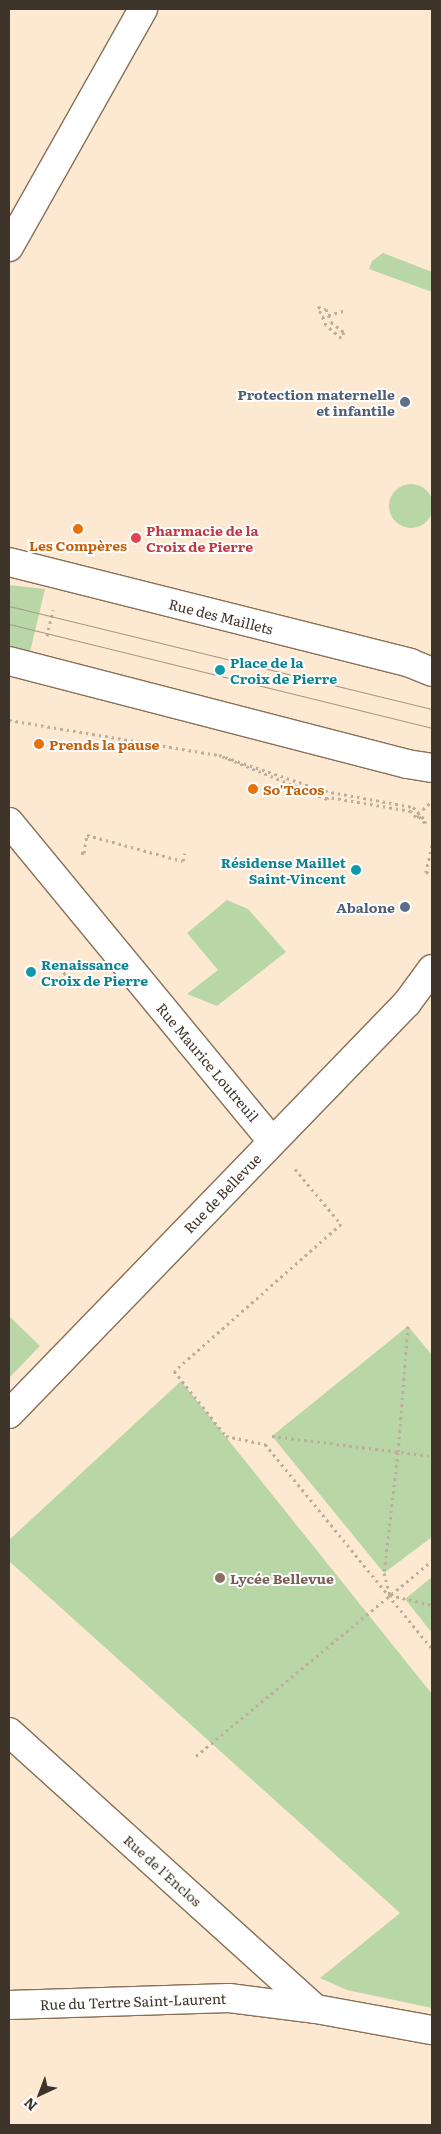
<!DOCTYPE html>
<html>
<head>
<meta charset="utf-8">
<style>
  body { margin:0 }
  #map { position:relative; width:441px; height:2134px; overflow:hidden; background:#fde9d2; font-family:Literata,serif }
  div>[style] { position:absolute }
  .green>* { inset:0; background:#b9d6a7 }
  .round { border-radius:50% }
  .path>* { height:3px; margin-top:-1.5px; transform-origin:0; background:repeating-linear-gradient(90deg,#bead9b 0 2.5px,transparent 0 6.5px) }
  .roads { filter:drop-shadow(1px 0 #877057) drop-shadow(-1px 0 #877057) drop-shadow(0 1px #877057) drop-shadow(0 -1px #877057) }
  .minor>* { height:28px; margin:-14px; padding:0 14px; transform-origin:14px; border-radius:14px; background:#fff }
  .major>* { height:28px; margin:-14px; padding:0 14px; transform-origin:14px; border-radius:14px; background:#fff }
  .tram>* { height:1px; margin:-0.5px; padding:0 0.5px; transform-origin:0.5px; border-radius:0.5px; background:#a59685 }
  .dots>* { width:14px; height:14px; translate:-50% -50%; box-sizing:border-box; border:2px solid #fff; border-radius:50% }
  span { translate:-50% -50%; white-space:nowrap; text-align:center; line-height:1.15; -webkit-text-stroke:4px #fff; paint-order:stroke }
  .service-label { font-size:14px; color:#4e5e75; font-weight:700 }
  .right { translate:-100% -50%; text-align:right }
  .health-label { font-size:14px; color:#be3a42; font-weight:700 }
  .left { translate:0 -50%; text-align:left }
  .food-label { font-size:14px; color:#c56008; font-weight:700 }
  .street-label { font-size:14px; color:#3e342a }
  .culture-label { font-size:14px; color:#0d838f; font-weight:700 }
  .education-label { font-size:14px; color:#785e54; font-weight:700 }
  .frame { position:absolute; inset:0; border:10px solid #3e342a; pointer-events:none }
  .north { position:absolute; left:15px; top:2069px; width:50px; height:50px; -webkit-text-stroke:4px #fff; paint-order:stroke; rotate:223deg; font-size:14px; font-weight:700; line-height:20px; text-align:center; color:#3e342a }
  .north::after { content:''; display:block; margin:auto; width:18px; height:22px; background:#3e342a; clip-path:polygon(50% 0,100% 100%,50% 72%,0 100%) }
</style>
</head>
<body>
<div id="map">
  <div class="green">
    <div style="clip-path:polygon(383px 253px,432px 272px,432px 292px,369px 269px,372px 261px)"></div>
    <div class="round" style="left:389px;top:484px;width:44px;height:44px"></div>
    <div style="clip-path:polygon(9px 585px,45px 589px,30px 652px,9px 646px)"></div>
    <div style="clip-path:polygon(227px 900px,248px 909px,286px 952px,217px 1006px,187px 994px,218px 970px,187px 933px)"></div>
    <div style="clip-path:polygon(9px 1316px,40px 1346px,9px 1378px)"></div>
    <div style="clip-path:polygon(408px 1326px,432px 1355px,432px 1537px,384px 1573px,272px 1436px)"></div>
    <div style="clip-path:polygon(181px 1381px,432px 1694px,432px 2008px,347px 1990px,320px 1978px,400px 1913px,9px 1561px,9px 1540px)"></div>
    <div style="clip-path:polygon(432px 1577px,432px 1633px,405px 1599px)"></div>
  </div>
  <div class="path">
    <div style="left:318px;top:307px;width:8px;rotate:14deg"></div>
    <div style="left:326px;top:309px;width:14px;rotate:69deg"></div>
    <div style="left:331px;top:322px;width:16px;rotate:38deg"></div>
    <div style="left:344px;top:332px;width:7px;rotate:117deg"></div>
    <div style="left:341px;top:338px;width:20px;rotate:-139deg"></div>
    <div style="left:326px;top:325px;width:20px;rotate:-114deg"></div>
    <div style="left:322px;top:317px;width:22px;rotate:-16deg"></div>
    <div style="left:47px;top:636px;width:27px;rotate:-77deg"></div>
    <div style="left:9px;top:720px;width:213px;rotate:9.5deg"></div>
    <div style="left:219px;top:755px;width:112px;rotate:18.8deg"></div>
    <div style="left:325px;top:791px;width:89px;rotate:10.3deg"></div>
    <div style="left:413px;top:807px;width:19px;rotate:47deg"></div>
    <div style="left:426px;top:821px;width:2px;rotate:117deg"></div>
    <div style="left:425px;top:823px;width:9px;rotate:-131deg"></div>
    <div style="left:419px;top:816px;width:3px;rotate:162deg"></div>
    <div style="left:416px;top:817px;width:8px;rotate:-130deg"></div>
    <div style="left:411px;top:811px;width:84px;rotate:-170.4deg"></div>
    <div style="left:328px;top:797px;width:2px;rotate:117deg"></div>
    <div style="left:327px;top:799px;width:117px;rotate:-157.8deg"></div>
    <div style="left:418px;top:814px;width:16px;rotate:-43deg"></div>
    <div style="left:432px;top:845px;width:28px;rotate:103deg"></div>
    <div style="left:426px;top:872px;width:6px;rotate:18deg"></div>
    <div style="left:81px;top:853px;width:3px"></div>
    <div style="left:84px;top:853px;width:18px;rotate:-81deg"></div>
    <div style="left:87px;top:835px;width:99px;rotate:15.2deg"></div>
    <div style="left:183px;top:861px;width:8px;rotate:-76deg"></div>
    <div style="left:59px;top:979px;width:27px;rotate:-45deg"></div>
    <div style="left:295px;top:1169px;width:72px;rotate:50.1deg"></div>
    <div style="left:341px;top:1224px;width:222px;rotate:138.6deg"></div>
    <div style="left:174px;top:1371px;width:83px;rotate:51.3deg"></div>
    <div style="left:226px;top:1436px;width:40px;rotate:12deg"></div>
    <div style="left:265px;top:1444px;width:264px;rotate:50.8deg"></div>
    <div style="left:408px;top:1326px;width:126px;rotate:94.5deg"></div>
    <div style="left:398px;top:1452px;width:122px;rotate:96.6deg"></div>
    <div style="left:384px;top:1573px;width:23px;rotate:75deg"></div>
    <div style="left:390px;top:1595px;width:43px;rotate:13.4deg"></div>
    <div style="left:272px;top:1436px;width:161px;rotate:7.1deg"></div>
    <div style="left:196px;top:1756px;width:306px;rotate:-39.6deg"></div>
  </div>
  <div class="roads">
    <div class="minor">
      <div style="left:9px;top:247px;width:273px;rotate:-60.6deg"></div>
      <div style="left:9px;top:822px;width:413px;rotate:50.5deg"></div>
      <div style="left:9px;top:1414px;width:572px;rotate:-45.92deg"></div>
      <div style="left:407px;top:1003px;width:42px;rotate:-53.7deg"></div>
      <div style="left:9px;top:1732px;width:413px;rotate:42.1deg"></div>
      <div style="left:9px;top:2005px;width:220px;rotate:-1.8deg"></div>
      <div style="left:229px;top:1998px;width:88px;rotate:7.2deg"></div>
      <div style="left:316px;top:2009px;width:118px;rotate:10.3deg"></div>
    </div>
    <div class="major">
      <div style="left:9px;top:562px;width:414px;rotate:14.1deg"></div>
      <div style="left:410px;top:663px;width:24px;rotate:22deg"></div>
      <div style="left:9px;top:661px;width:411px;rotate:14.5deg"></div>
      <div style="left:407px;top:764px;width:25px;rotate:9deg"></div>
    </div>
  </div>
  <div class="tram">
    <div style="left:9px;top:606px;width:435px;rotate:13.7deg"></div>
    <div style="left:9px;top:624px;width:436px;rotate:13.8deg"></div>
  </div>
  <div class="dots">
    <div style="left:405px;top:402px;background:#5c6f8a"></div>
    <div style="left:78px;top:529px;background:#e8710a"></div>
    <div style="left:136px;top:538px;background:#e0444e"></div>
    <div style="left:220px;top:670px;background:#0f9aa8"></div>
    <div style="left:39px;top:744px;background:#e8710a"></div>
    <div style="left:253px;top:789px;background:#e8710a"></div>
    <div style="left:356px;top:870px;background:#0f9aa8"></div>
    <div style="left:405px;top:907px;background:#5c6f8a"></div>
    <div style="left:31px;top:972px;background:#0f9aa8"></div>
    <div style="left:220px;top:1578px;background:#8d6e63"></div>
  </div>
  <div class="service-label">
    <span class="right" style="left:395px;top:402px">Protection maternelle<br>et infantile</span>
    <span class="right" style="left:395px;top:907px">Abalone</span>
  </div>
  <div class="health-label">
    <span class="left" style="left:146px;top:538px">Pharmacie de la<br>Croix de Pierre</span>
  </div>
  <div class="food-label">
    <span style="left:78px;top:545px">Les Compères</span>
    <span class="left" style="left:49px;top:744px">Prends la pause</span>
    <span class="left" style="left:263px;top:789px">So'Tacos</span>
  </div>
  <div class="street-label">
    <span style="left:221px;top:616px;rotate:14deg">Rue des Maillets</span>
    <span style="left:208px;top:1062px;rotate:50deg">Rue Maurice Loutreuil</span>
    <span style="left:222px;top:1193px;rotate:-46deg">Rue de Bellevue</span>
    <span style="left:163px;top:1870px;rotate:42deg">Rue de l'Enclos</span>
    <span style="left:133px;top:2001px;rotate:-2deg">Rue du Tertre Saint-Laurent</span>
  </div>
  <div class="culture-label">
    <span class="left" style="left:230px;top:670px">Place de la<br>Croix de Pierre</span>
    <span class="right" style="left:346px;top:870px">Résidense Maillet<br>Saint-Vincent</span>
    <span class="left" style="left:41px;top:972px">Renaissance<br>Croix de Pierre</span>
  </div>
  <div class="education-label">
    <span class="left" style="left:230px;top:1578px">Lycée Bellevue</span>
  </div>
  <div class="frame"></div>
  <div class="north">N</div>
</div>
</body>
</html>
